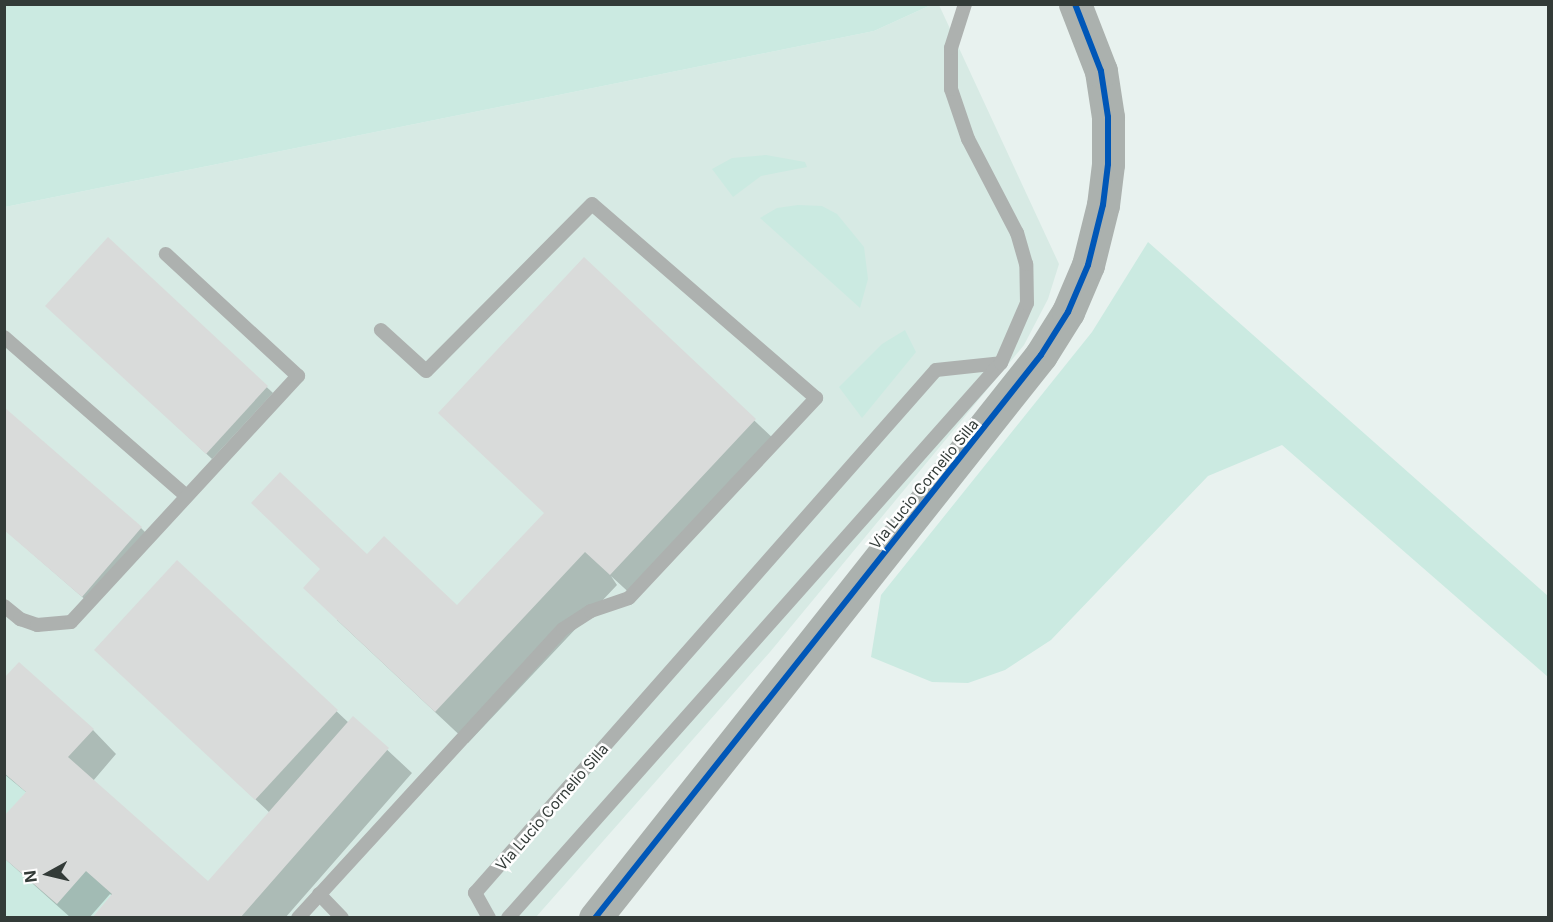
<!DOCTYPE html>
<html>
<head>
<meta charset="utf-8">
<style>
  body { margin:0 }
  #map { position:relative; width:1553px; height:922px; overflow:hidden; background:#e8f2ef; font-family:Inter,sans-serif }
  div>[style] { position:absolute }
  .built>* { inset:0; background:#d7eae4 }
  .green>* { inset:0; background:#cbeae1 }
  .shadow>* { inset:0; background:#0003 }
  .building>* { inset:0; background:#d9dbda }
  .lane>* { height:14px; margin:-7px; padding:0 7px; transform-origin:7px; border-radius:7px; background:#adb1af }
  .secondary>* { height:33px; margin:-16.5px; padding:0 16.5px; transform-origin:16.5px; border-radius:16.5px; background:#abb1ae }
  .cycleway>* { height:6px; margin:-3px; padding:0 3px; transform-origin:3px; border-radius:3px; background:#0057b8 }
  span { translate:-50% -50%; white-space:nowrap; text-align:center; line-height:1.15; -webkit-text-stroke:5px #fefefe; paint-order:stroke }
  .street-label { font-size:15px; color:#333b38 }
  .frame { position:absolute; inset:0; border:6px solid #333b38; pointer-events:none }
  .north { position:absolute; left:18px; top:844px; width:60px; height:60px; -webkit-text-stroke:4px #fefefe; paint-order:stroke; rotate:262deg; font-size:16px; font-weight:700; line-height:24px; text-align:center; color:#333b38 }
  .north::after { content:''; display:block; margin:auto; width:21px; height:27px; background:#333b38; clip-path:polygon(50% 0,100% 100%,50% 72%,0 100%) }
</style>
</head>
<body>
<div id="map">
  <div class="built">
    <div style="clip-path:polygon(931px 5px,939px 5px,1059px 264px,1048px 299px,1024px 345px,770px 652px,536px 917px,5px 918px,5px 207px,874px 31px)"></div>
  </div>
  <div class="green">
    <div style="clip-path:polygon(5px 4px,931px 4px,931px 5px,874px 31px,5px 207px)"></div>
    <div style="clip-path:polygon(766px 155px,805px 162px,807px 167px,761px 176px,733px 197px,712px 169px,732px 158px)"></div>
    <div style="clip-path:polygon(798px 205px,822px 206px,837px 214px,864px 247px,868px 279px,860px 308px,760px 218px,777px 208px)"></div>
    <div style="clip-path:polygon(1148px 242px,1548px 596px,1548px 677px,1282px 445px,1208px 476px,1051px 640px,1005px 670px,968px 683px,932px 682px,871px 657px,881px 595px,1092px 332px)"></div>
    <div style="clip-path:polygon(905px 330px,916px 352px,862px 418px,839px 387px,882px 344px)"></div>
    <div style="clip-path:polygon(5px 773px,26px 792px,5px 816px)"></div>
    <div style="clip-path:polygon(4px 858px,56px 904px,86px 871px,112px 894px,92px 917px,5px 917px)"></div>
  </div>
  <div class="shadow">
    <div style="clip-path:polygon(108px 239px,273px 393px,212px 459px,53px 311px)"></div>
    <div style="clip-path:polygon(584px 259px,779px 444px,635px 598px,611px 576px,617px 585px,468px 743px,337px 620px,367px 556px,457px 607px,545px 513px)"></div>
    <div style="clip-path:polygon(141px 528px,147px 534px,88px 602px,4px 529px)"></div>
    <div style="clip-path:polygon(177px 562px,349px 723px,353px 718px,412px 773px,285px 918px,94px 918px,113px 896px,110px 894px,89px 918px,71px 918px,4px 858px,27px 793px,4px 774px,4px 681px,93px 730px,116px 754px,93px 781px,208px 883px,270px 813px,96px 650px)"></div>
  </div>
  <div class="building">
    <div style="clip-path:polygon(108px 237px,268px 386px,206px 454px,45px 306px)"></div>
    <div style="clip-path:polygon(584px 257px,756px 419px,610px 575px,585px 552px,435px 712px,303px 588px,320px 569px,251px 503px,280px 472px,367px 554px,384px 536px,457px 605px,544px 513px,438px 413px)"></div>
    <div style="clip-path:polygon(4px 407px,142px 527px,82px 597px,4px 530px)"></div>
    <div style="clip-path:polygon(177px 560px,338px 710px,255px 800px,94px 650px)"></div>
    <div style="clip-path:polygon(19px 662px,94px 729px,68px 757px,208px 881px,353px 716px,389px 748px,240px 918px,92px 918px,112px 894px,86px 871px,57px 904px,4px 858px,4px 816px,26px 792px,4px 773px,4px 678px)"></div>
  </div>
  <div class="lane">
    <div style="left:4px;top:337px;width:242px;rotate:41.1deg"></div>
    <div style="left:4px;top:606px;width:21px;rotate:39deg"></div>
    <div style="left:20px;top:619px;width:18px;rotate:19deg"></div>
    <div style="left:37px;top:625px;width:34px;rotate:-5deg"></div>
    <div style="left:71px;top:622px;width:335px;rotate:-47.3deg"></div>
    <div style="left:298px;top:376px;width:180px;rotate:-137.3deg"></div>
    <div style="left:319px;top:894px;width:33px;rotate:46deg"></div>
    <div style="left:298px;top:918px;width:392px;rotate:-47.5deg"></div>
    <div style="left:563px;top:629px;width:33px;rotate:-33deg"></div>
    <div style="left:591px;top:611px;width:40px;rotate:-18.9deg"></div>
    <div style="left:629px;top:598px;width:274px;rotate:-46.9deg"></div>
    <div style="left:816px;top:398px;width:296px;rotate:-139.1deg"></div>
    <div style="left:592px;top:204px;width:235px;rotate:134.8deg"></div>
    <div style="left:426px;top:371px;width:61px;rotate:-137.7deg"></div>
    <div style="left:489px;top:918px;width:29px;rotate:-119deg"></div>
    <div style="left:475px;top:893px;width:697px;rotate:-48.61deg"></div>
    <div style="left:936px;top:370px;width:65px;rotate:-6.1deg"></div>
    <div style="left:508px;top:918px;width:742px;rotate:-48.39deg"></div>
    <div style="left:1001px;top:363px;width:65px;rotate:-66.6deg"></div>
    <div style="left:1027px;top:303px;width:39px;rotate:-91deg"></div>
    <div style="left:1026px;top:264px;width:32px;rotate:-106deg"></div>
    <div style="left:1017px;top:233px;width:106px;rotate:-117.5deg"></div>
    <div style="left:968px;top:139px;width:53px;rotate:-108.8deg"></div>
    <div style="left:951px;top:89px;width:41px;rotate:-90deg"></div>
    <div style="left:951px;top:48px;width:46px;rotate:-72.3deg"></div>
  </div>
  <div class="secondary">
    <div style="left:595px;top:918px;width:718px;rotate:-51.61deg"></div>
    <div style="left:1041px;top:355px;width:51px;rotate:-57.9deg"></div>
    <div style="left:1068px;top:312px;width:51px;rotate:-66.9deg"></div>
    <div style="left:1088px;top:265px;width:62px;rotate:-76deg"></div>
    <div style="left:1103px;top:205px;width:41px;rotate:-83deg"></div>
    <div style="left:1108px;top:164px;width:47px;rotate:-90deg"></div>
    <div style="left:1108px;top:117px;width:47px;rotate:-98.7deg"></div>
    <div style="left:1101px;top:71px;width:72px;rotate:-111.2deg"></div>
  </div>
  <div class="cycleway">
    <div style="left:595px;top:918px;width:718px;rotate:-51.61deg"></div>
    <div style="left:1041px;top:355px;width:51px;rotate:-57.9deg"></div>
    <div style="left:1068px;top:312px;width:51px;rotate:-66.9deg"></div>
    <div style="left:1088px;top:265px;width:62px;rotate:-76deg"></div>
    <div style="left:1103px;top:205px;width:41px;rotate:-83deg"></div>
    <div style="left:1108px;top:164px;width:47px;rotate:-90deg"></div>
    <div style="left:1108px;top:117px;width:47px;rotate:-98.7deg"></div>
    <div style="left:1101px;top:71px;width:72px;rotate:-111.2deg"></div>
  </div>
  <div class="street-label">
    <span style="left:924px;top:484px;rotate:-51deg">Via Lucio Cornelio Silla</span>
    <span style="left:552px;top:807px;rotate:-49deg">Via Lucio Cornelio Silla</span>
  </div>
  <div class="frame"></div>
  <div class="north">N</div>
</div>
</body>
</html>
